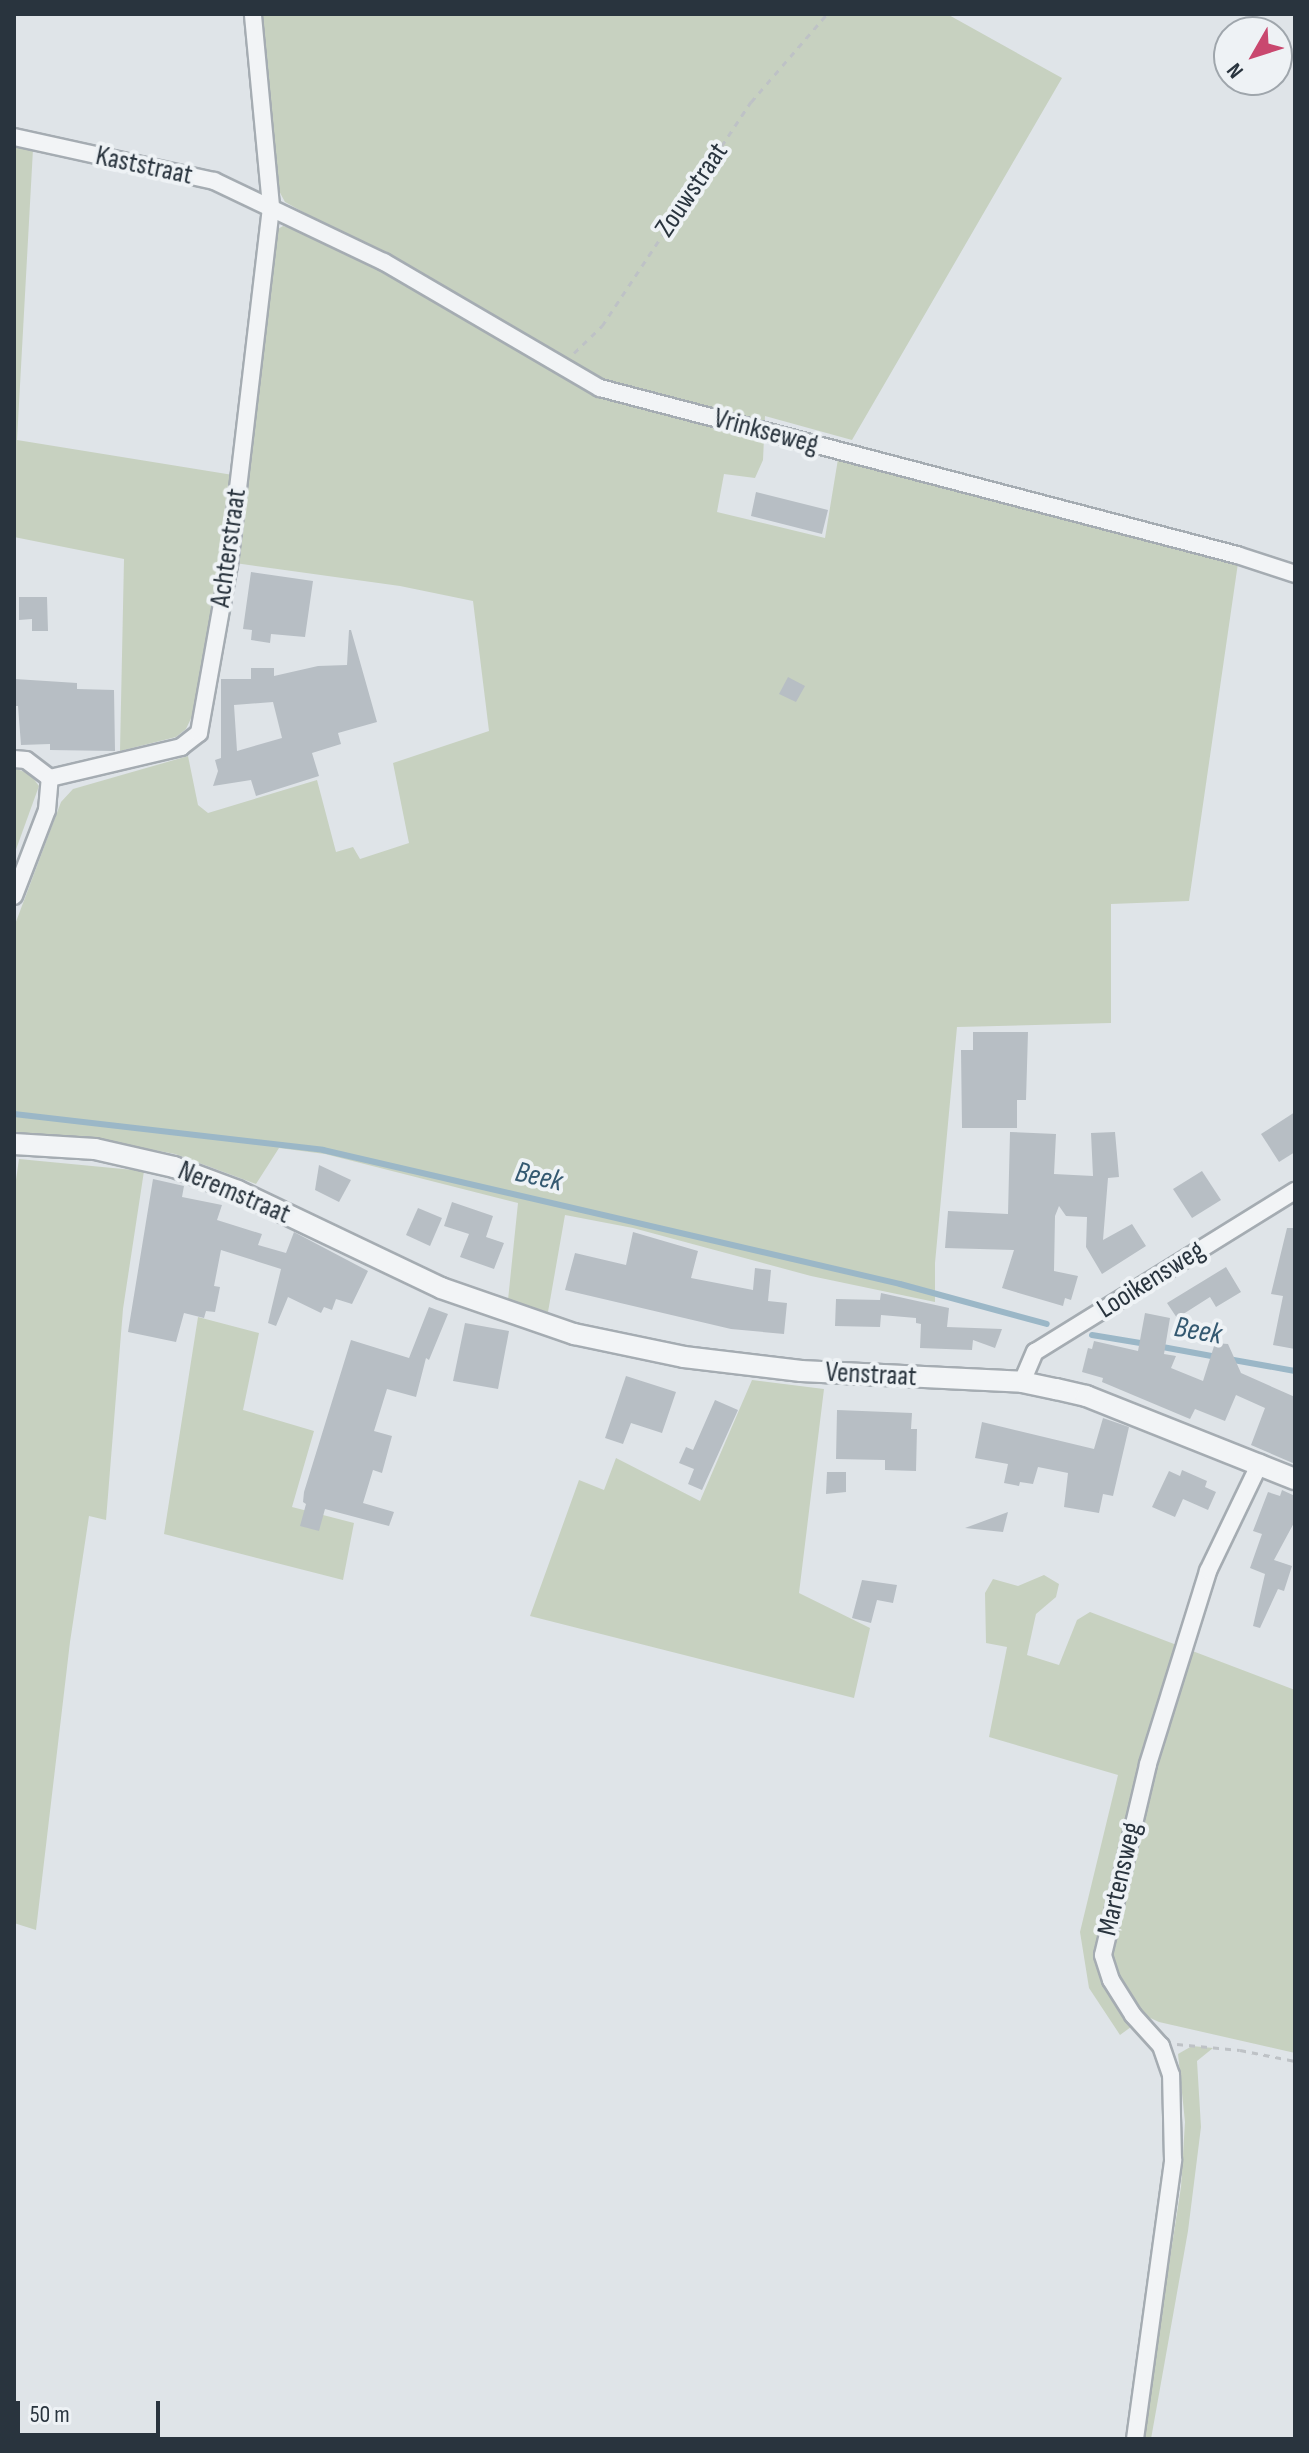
<!DOCTYPE html>
<html>
<head>
<meta charset="utf-8">
<style>
  body { margin:0 }
  #map { position:relative; width:1309px; height:2453px; overflow:hidden; background:#dfe4e8; font-family:"Sofia Sans Condensed",sans-serif }
  div>[style] { position:absolute }
  .green>* { inset:0; background:#c7d1c0 }
  .stream>* { height:6px; margin:-3px; padding:0 3px; transform-origin:3px; border-radius:3px; background:#9bb7c7 }
  .building>* { inset:0; background:#b7bec4 }
  .path>* { height:3px; margin-top:-1.5px; transform-origin:0; background:repeating-linear-gradient(90deg,#bec2c6 0 6px,transparent 0 12px) }
  .roads { filter:drop-shadow(2px 0 #a5acb2) drop-shadow(-2px 0 #a5acb2) drop-shadow(0 2px #a5acb2) drop-shadow(0 -2px #a5acb2) }
  .minor>* { height:16px; margin:-8px; padding:0 8px; transform-origin:8px; border-radius:8px; background:#f2f4f6 }
  .tertiary>* { height:20px; margin:-10px; padding:0 10px; transform-origin:10px; border-radius:10px; background:#f2f4f6 }
  span { translate:-50% -50%; white-space:nowrap; text-align:center; line-height:1.15; -webkit-text-stroke:8px #eef2f5; paint-order:stroke }
  .street-label { font-size:28px; color:#29343e }
  .water-label { font-size:30px; color:#345971; font-style:italic }
  .frame { position:absolute; inset:0; border:16px solid #29343e; pointer-events:none }
  .north { position:absolute; left:1213px; top:16px; width:80px; height:80px; box-sizing:border-box; background:#eef2f5; border:2px solid #9fa6ac; border-radius:50%; rotate:231deg; font-size:22px; font-weight:700; line-height:32px; text-align:center; color:#29343e }
  .north::after { content:''; display:block; margin:auto; width:28px; height:36px; background:#c9486f; clip-path:polygon(50% 0,100% 100%,50% 72%,0 100%) }
  .scale { position:absolute; left:16px; top:2401px; width:144px; height:36px; box-sizing:border-box; border:4px solid #29343e; border-top:0; padding-left:10px; font-size:24px; line-height:28px; white-space:nowrap; color:#29343e; -webkit-text-stroke:6px #eef2f5; paint-order:stroke }
</style>
</head>
<body>
<div id="map">
  <div class="green">
    <div style="clip-path:polygon(262px 14px,947px 14px,1062px 78px,852px 440px,765px 416px,763px 460px,755px 478px,724px 474px,717px 512px,825px 538px,838px 459px,1238px 563px,1189px 901px,1111px 904px,1111px 1023px,957px 1027px,935px 1263px,935px 1302px,811px 1276px,633px 1228px,565px 1215px,548px 1312px,508px 1300px,518px 1203px,325px 1154px,279px 1148px,256px 1184px,175px 1154px,112px 1142px,14px 1132px,14px 927px,61px 802px,73px 789px,188px 756px,198px 805px,208px 813px,317px 780px,336px 852px,353px 847px,360px 859px,409px 843px,393px 763px,489px 731px,473px 601px,400px 586px,235px 563px,276px 230px,283px 226px,303px 232px,360px 260px,366px 247px,285px 202px,278px 189px)"></div>
    <div style="clip-path:polygon(14px 145px,33px 149px,17px 440px,233px 475px,195px 710px,186px 729px,176px 737px,120px 751px,124px 559px,14px 537px)"></div>
    <div style="clip-path:polygon(14px 768px,30px 774px,39px 786px,14px 855px)"></div>
    <div style="clip-path:polygon(19px 1159px,144px 1171px,123px 1309px,106px 1520px,89px 1516px,70px 1642px,36px 1930px,14px 1923px,14px 1194px)"></div>
    <div style="clip-path:polygon(198px 1317px,259px 1333px,243px 1410px,314px 1431px,292px 1507px,354px 1523px,343px 1580px,164px 1534px)"></div>
    <div style="clip-path:polygon(752px 1380px,824px 1389px,799px 1593px,870px 1628px,854px 1698px,530px 1616px,579px 1480px,604px 1490px,616px 1458px,700px 1501px)"></div>
    <div style="clip-path:polygon(1044px 1575px,1059px 1584px,1056px 1597px,1036px 1614px,1027px 1655px,1059px 1665px,1077px 1620px,1090px 1612px,1295px 1690px,1295px 2053px,1159px 2022px,1146px 2016px,1120px 2035px,1089px 1988px,1080px 1932px,1118px 1775px,989px 1737px,1007px 1647px,986px 1643px,985px 1593px,993px 1579px,1018px 1586px)"></div>
    <div style="clip-path:polygon(1192px 2046px,1213px 2048px,1197px 2061px,1201px 2127px,1188px 2231px,1151px 2439px,1142px 2439px,1181px 2187px,1185px 2122px,1178px 2054px)"></div>
  </div>
  <div class="stream">
    <div style="left:14px;top:1114px;width:311px;rotate:6.6deg"></div>
    <div style="left:323px;top:1150px;width:592px;rotate:13.07deg"></div>
    <div style="left:900px;top:1284px;width:152px;rotate:15.2deg"></div>
    <div style="left:1092px;top:1335px;width:55px;rotate:9.5deg"></div>
    <div style="left:1157px;top:1346px;width:61px;rotate:10.4deg"></div>
    <div style="left:1228px;top:1359px;width:68px;rotate:10.2deg"></div>
  </div>
  <div class="building">
    <div style="clip-path:polygon(756px 492px,828px 510px,822px 534px,751px 516px)"></div>
    <div style="clip-path:polygon(251px 572px,313px 581px,305px 637px,271px 634px,270px 643px,251px 640px,252px 630px,243px 629px)"></div>
    <div style="clip-path:polygon(19px 597px,47px 597px,48px 631px,32px 631px,32px 619px,19px 620px)"></div>
    <div style="clip-path:polygon(evenodd,349px 630px,351px 630px,377px 722px,338px 733px,341px 744px,312px 753px,319px 776px,256px 796px,251px 780px,213px 786px,218px 771px,215px 760px,221px 758px,221px 679px,251px 679px,251px 668px,274px 668px,274px 676px,318px 666px,347px 665px,349px 630px,273px 702px,282px 738px,237px 751px,234px 705px,273px 702px)"></div>
    <div style="clip-path:polygon(788px 677px,805px 686px,796px 702px,779px 694px)"></div>
    <div style="clip-path:polygon(15px 679px,77px 683px,77px 689px,114px 690px,115px 751px,50px 750px,50px 744px,21px 745px,18px 706px,15px 706px)"></div>
    <div style="clip-path:polygon(973px 1032px,1028px 1032px,1026px 1100px,1017px 1100px,1017px 1128px,962px 1128px,961px 1050px,973px 1050px)"></div>
    <div style="clip-path:polygon(1295px 1112px,1295px 1152px,1279px 1162px,1261px 1134px)"></div>
    <div style="clip-path:polygon(1010px 1132px,1056px 1134px,1054px 1174px,1093px 1176px,1091px 1133px,1115px 1132px,1119px 1177px,1108px 1178px,1103px 1240px,1132px 1224px,1146px 1246px,1102px 1274px,1086px 1247px,1087px 1217px,1066px 1216px,1059px 1206px,1055px 1216px,1054px 1271px,1078px 1276px,1071px 1300px,1065px 1298px,1063px 1306px,1002px 1288px,1014px 1250px,945px 1248px,948px 1211px,1008px 1214px)"></div>
    <div style="clip-path:polygon(319px 1165px,351px 1180px,339px 1202px,315px 1190px)"></div>
    <div style="clip-path:polygon(1202px 1171px,1221px 1200px,1192px 1218px,1173px 1189px)"></div>
    <div style="clip-path:polygon(153px 1179px,184px 1186px,182px 1197px,222px 1205px,217px 1220px,262px 1234px,258px 1245px,286px 1253px,294px 1232px,368px 1271px,352px 1304px,336px 1299px,332px 1310px,324px 1307px,321px 1313px,288px 1297px,276px 1326px,268px 1323px,281px 1269px,221px 1250px,214px 1286px,220px 1287px,215px 1312px,206px 1311px,204px 1318px,184px 1313px,176px 1342px,128px 1332px)"></div>
    <div style="clip-path:polygon(452px 1202px,493px 1216px,486px 1237px,504px 1243px,494px 1269px,460px 1257px,469px 1234px,444px 1226px)"></div>
    <div style="clip-path:polygon(418px 1208px,442px 1218px,430px 1246px,406px 1235px)"></div>
    <div style="clip-path:polygon(1287px 1228px,1295px 1228px,1295px 1349px,1273px 1345px,1283px 1296px,1271px 1294px)"></div>
    <div style="clip-path:polygon(633px 1232px,698px 1251px,691px 1278px,753px 1290px,755px 1268px,771px 1270px,768px 1301px,787px 1303px,784px 1334px,731px 1329px,565px 1290px,575px 1253px,626px 1265px)"></div>
    <div style="clip-path:polygon(1226px 1267px,1241px 1292px,1216px 1307px,1210px 1297px,1177px 1318px,1167px 1303px)"></div>
    <div style="clip-path:polygon(881px 1293px,949px 1308px,947px 1327px,1002px 1329px,995px 1348px,973px 1340px,972px 1350px,920px 1348px,921px 1324px,916px 1323px,916px 1318px,881px 1315px,880px 1327px,835px 1326px,836px 1299px,880px 1300px)"></div>
    <div style="clip-path:polygon(429px 1307px,448px 1314px,429px 1360px,426px 1358px,416px 1397px,387px 1389px,374px 1431px,392px 1436px,382px 1473px,373px 1470px,363px 1503px,394px 1512px,389px 1526px,325px 1509px,319px 1531px,300px 1526px,306px 1504px,303px 1502px,304px 1492px,351px 1340px,409px 1358px)"></div>
    <div style="clip-path:polygon(1145px 1313px,1170px 1318px,1164px 1354px,1176px 1356px,1171px 1368px,1203px 1381px,1215px 1343px,1228px 1344px,1241px 1373px,1295px 1397px,1295px 1464px,1251px 1445px,1265px 1408px,1236px 1395px,1225px 1421px,1195px 1409px,1190px 1419px,1102px 1382px,1103px 1378px,1082px 1372px,1088px 1348px,1092px 1349px,1094px 1341px,1138px 1351px)"></div>
    <div style="clip-path:polygon(465px 1323px,509px 1331px,498px 1389px,453px 1381px)"></div>
    <div style="clip-path:polygon(626px 1376px,676px 1392px,662px 1433px,631px 1423px,623px 1444px,605px 1438px)"></div>
    <div style="clip-path:polygon(715px 1400px,738px 1410px,702px 1490px,688px 1484px,694px 1469px,679px 1463px,686px 1447px,693px 1450px)"></div>
    <div style="clip-path:polygon(837px 1410px,912px 1413px,911px 1429px,917px 1429px,916px 1471px,885px 1470px,885px 1460px,836px 1459px)"></div>
    <div style="clip-path:polygon(1103px 1418px,1129px 1427px,1113px 1496px,1103px 1494px,1099px 1513px,1064px 1507px,1068px 1473px,1038px 1467px,1033px 1484px,1020px 1482px,1019px 1486px,1004px 1483px,1008px 1464px,975px 1458px,982px 1422px,1094px 1449px)"></div>
    <div style="clip-path:polygon(1182px 1470px,1207px 1481px,1205px 1487px,1216px 1492px,1208px 1510px,1183px 1499px,1175px 1517px,1152px 1507px,1169px 1471px,1180px 1476px)"></div>
    <div style="clip-path:polygon(827px 1472px,846px 1472px,846px 1492px,826px 1494px)"></div>
    <div style="clip-path:polygon(1282px 1490px,1295px 1496px,1295px 1521px,1274px 1560px,1292px 1566px,1284px 1591px,1278px 1589px,1260px 1628px,1253px 1626px,1265px 1574px,1250px 1568px,1262px 1534px,1253px 1531px,1268px 1492px,1280px 1496px)"></div>
    <div style="clip-path:polygon(1008px 1512px,1003px 1532px,965px 1528px)"></div>
    <div style="clip-path:polygon(862px 1580px,897px 1585px,893px 1603px,877px 1600px,871px 1623px,852px 1618px)"></div>
  </div>
  <div class="path">
    <div style="left:574px;top:353px;width:39px;rotate:-44deg"></div>
    <div style="left:602px;top:326px;width:269px;rotate:-56.4deg"></div>
    <div style="left:751px;top:102px;width:116px;rotate:-49.2deg"></div>
    <div style="left:1177px;top:2044px;width:63px;rotate:5.4deg"></div>
    <div style="left:1240px;top:2050px;width:56px;rotate:11.3deg"></div>
  </div>
  <div class="roads">
    <div class="minor">
      <div style="left:14px;top:137px;width:205px;rotate:12.4deg"></div>
      <div style="left:214px;top:181px;width:188px;rotate:25.5deg"></div>
      <div style="left:384px;top:262px;width:250px;rotate:30.3deg"></div>
      <div style="left:600px;top:388px;width:659px;rotate:14.69deg"></div>
      <div style="left:1237px;top:555px;width:61px;rotate:18.1deg"></div>
      <div style="left:14px;top:759px;width:12px;rotate:5deg"></div>
      <div style="left:26px;top:760px;width:30px;rotate:37deg"></div>
      <div style="left:50px;top:778px;width:135px;rotate:-13.3deg"></div>
      <div style="left:181px;top:747px;width:23px;rotate:-38deg"></div>
      <div style="left:199px;top:733px;width:171px;rotate:-79.9deg"></div>
      <div style="left:229px;top:565px;width:361px;rotate:-83.3deg"></div>
      <div style="left:271px;top:206px;width:193px;rotate:-95.4deg"></div>
      <div style="left:14px;top:896px;width:92px;rotate:-69deg"></div>
      <div style="left:47px;top:810px;width:32px;rotate:-85deg"></div>
      <div style="left:1022px;top:1382px;width:33px;rotate:-67deg"></div>
      <div style="left:1035px;top:1352px;width:306px;rotate:-31.8deg"></div>
      <div style="left:1135px;top:2439px;width:282px;rotate:-82.2deg"></div>
      <div style="left:1173px;top:2160px;width:85px;rotate:-91.3deg"></div>
      <div style="left:1171px;top:2075px;width:31px;rotate:-109deg"></div>
      <div style="left:1161px;top:2046px;width:42px;rotate:-132.1deg"></div>
      <div style="left:1133px;top:2015px;width:41px;rotate:-122.2deg"></div>
      <div style="left:1111px;top:1980px;width:26px;rotate:-108deg"></div>
      <div style="left:1103px;top:1955px;width:196px;rotate:-76.7deg"></div>
      <div style="left:1148px;top:1764px;width:202px;rotate:-72.7deg"></div>
      <div style="left:1208px;top:1571px;width:120px;rotate:-64.3deg"></div>
    </div>
    <div class="tertiary">
      <div style="left:14px;top:1144px;width:81px;rotate:3.5deg"></div>
      <div style="left:95px;top:1149px;width:81px;rotate:12.8deg"></div>
      <div style="left:174px;top:1167px;width:68px;rotate:20.6deg"></div>
      <div style="left:238px;top:1191px;width:225px;rotate:25.5deg"></div>
      <div style="left:441px;top:1288px;width:141px;rotate:19.1deg"></div>
      <div style="left:574px;top:1334px;width:112px;rotate:11.8deg"></div>
      <div style="left:684px;top:1357px;width:118px;rotate:6.8deg"></div>
      <div style="left:801px;top:1371px;width:221px;rotate:2.8deg"></div>
      <div style="left:1022px;top:1382px;width:35px;rotate:12deg"></div>
      <div style="left:1056px;top:1389px;width:31px;rotate:13deg"></div>
      <div style="left:1086px;top:1396px;width:225px;rotate:21.7deg"></div>
    </div>
  </div>
  <div class="street-label">
    <span style="left:144px;top:166px;rotate:12deg">Kaststraat</span>
    <span style="left:692px;top:190px;rotate:-56deg">Zouwstraat</span>
    <span style="left:766px;top:432px;rotate:15deg">Vrinkseweg</span>
    <span style="left:229px;top:548px;rotate:-82deg">Achterstraat</span>
    <span style="left:234px;top:1193px;rotate:23deg">Neremstraat</span>
    <span style="left:1151px;top:1280px;rotate:-32deg">Looikensweg</span>
    <span style="left:871px;top:1375px;rotate:3deg">Venstraat</span>
    <span style="left:1120px;top:1879px;rotate:-77deg">Martensweg</span>
  </div>
  <div class="water-label">
    <span style="left:539px;top:1177px;rotate:13deg">Beek</span>
    <span style="left:1198px;top:1331px;rotate:10deg">Beek</span>
  </div>
  <div class="frame"></div>
  <div class="north">N</div>
  <div class="scale">50 m</div>
</div>
</body>
</html>
